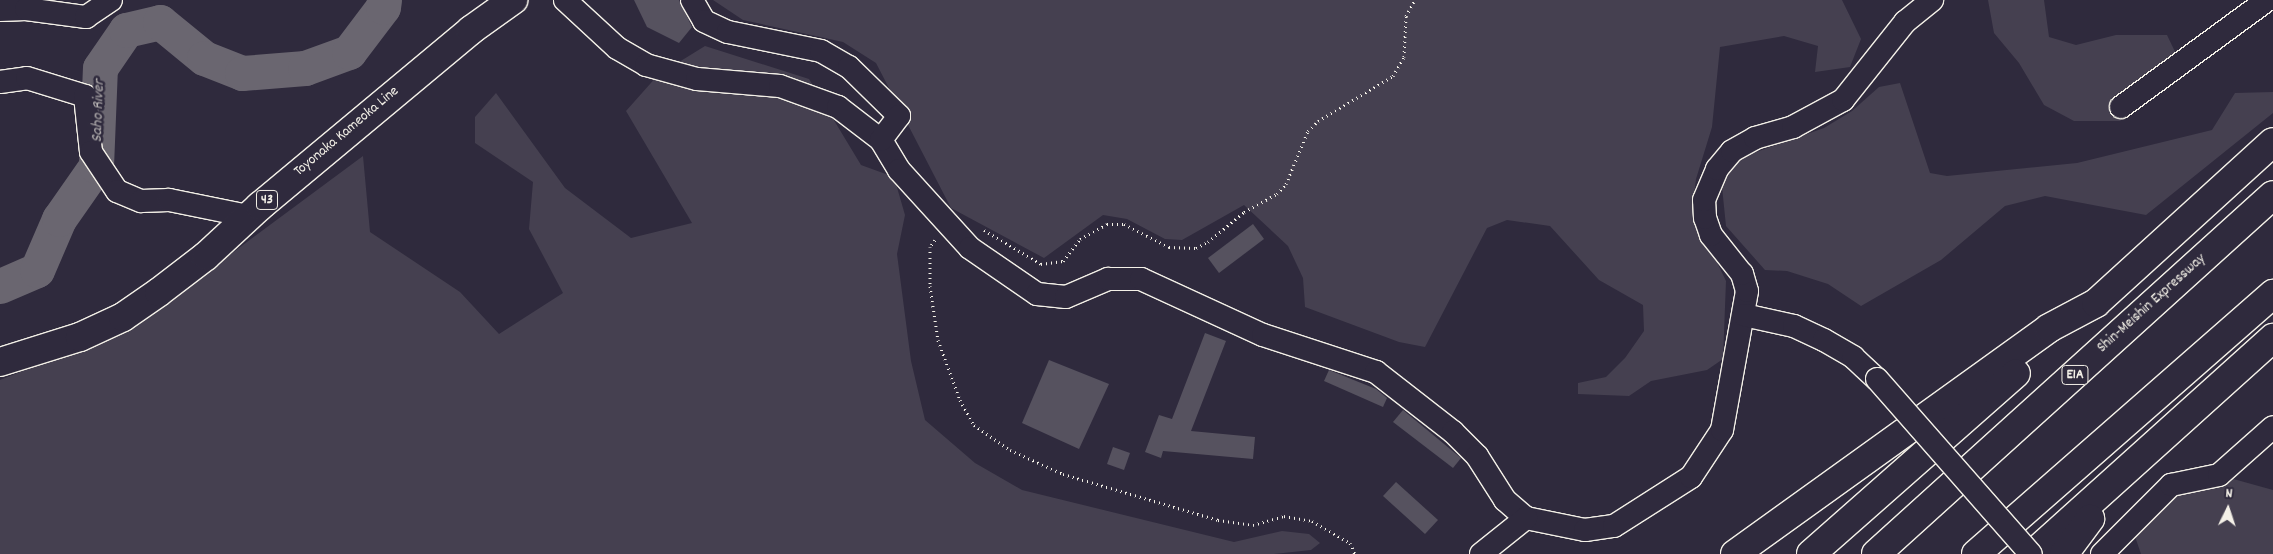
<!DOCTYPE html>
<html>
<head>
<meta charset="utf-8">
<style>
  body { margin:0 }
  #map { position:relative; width:2273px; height:554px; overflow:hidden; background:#2f2a3d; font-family:Dekko,sans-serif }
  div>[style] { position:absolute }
  .green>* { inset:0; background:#454050 }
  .river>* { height:35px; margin:-17.5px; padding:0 17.5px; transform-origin:17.5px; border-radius:17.5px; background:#6a6670 }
  .building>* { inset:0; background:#56525f }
  .path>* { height:3px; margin-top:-1.5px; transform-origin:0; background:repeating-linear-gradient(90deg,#f4f1e8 0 1px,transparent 0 5px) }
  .roads { filter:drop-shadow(1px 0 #f4f1e8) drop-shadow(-1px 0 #f4f1e8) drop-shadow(0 1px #f4f1e8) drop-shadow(0 -1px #f4f1e8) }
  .minor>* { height:22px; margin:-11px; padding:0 11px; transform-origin:11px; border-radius:11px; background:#2f2a3d }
  .major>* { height:28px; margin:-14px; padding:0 14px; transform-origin:14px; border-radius:14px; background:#2f2a3d }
  .highway>* { height:28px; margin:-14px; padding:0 14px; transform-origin:14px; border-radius:14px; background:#2f2a3d }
  .bridges { filter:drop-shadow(1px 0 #f4f1e8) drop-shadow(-1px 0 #f4f1e8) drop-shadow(0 1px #f4f1e8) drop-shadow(0 -1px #f4f1e8) }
  .minor-bridge>* { height:22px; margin:-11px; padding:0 11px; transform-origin:11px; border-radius:11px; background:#2f2a3d }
  span { translate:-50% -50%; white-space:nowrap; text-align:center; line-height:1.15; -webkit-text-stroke:5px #2f2a3d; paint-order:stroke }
  .shield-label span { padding:1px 4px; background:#2f2a3d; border:1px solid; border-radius:4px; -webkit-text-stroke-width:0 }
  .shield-label { font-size:14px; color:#f4f1e8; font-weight:700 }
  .street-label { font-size:15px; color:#f4f1e8 }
  .water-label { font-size:16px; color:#b6b2b2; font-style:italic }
  .north { position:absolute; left:2203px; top:484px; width:50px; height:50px; -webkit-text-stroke:4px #2f2a3d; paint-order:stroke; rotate:4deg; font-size:14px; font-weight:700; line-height:20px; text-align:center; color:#f4f1e8 }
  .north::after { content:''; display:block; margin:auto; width:18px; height:22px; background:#f4f1e8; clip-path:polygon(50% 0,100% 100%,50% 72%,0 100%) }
</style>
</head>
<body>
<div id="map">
  <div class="green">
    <div style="clip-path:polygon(713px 0,1842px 0,1861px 39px,1850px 67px,1815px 72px,1818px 46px,1784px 36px,1720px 47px,1712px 127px,1696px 179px,1692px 210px,1726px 281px,1723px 359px,1707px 370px,1651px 381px,1629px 396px,1578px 394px,1578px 383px,1606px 377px,1625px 358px,1644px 331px,1643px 305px,1599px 280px,1550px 226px,1507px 220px,1487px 228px,1425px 347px,1399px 342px,1305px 307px,1303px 278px,1288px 246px,1244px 205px,1182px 240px,1165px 239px,1127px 219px,1103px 215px,1044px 258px,951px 208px,876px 63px,843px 42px,743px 20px)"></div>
    <div style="clip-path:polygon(1988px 0,2044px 0,2049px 37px,2076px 45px,2116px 35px,2167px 35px,2179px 60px,2151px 94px,2120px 121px,2074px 121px,2044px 105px,2019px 63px,1994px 33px)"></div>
    <div style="clip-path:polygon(705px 46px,809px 79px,861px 165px,894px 177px,905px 215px,897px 254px,911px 361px,925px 420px,975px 463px,1022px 490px,1234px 542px,1282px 531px,1309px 534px,1320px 543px,1311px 550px,1274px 554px,0 554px,0 380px,131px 328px,363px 156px,370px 232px,460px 292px,499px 334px,563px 293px,529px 229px,533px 182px,475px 143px,475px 117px,496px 93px,565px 188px,631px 238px,692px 223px,626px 111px,658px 75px)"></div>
    <div style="clip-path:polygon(1900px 83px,1930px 173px,1947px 176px,2077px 163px,2212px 130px,2235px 93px,2273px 92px,2273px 113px,2146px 215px,2045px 196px,2005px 206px,1941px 260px,1861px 306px,1828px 284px,1787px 271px,1765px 270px,1726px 226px,1722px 187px,1729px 170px,1745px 156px,1824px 128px,1852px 111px,1879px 87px)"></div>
    <div style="clip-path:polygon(2201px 470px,2273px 490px,2273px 554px,2141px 554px,2129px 519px,2158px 481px)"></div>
  </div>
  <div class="river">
    <div style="left:0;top:286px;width:40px;rotate:-23.4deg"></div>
    <div style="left:37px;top:270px;width:56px;rotate:-66.7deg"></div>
    <div style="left:59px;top:219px;width:65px;rotate:-55.1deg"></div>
    <div style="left:96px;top:166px;width:98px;rotate:-87.7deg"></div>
    <div style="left:100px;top:68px;width:46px;rotate:-55.6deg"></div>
    <div style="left:126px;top:30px;width:35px;rotate:-13deg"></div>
    <div style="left:160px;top:22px;width:57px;rotate:39.3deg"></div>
    <div style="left:204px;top:58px;width:41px;rotate:21.5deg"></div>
    <div style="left:242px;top:73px;width:63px;rotate:-4.5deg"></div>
    <div style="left:305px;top:68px;width:47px;rotate:-20deg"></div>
    <div style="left:349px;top:52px;width:56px;rotate:-52.9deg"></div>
    <div style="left:383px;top:7px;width:7px;rotate:-82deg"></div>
  </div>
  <div class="building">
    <div style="clip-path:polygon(634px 0,679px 0,692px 27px,679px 43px,647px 27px)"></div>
    <div style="clip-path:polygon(1253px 224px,1264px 239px,1219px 273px,1208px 258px)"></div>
    <div style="clip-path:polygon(1205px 333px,1226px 341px,1191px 431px,1255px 437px,1253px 459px,1163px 451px,1161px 458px,1145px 452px,1159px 415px,1172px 419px)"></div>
    <div style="clip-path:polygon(1049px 360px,1109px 384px,1079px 449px,1022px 423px)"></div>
    <div style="clip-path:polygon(1329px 370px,1376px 389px,1387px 398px,1383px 407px,1324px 381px)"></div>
    <div style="clip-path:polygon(1403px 410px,1461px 458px,1453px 468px,1393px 422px)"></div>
    <div style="clip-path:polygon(1113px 447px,1130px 453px,1124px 470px,1107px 464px)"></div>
    <div style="clip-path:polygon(1396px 482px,1438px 520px,1425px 534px,1383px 496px)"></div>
  </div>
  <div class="path">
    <div style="left:984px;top:230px;width:66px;rotate:30.8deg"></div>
    <div style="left:1041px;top:264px;width:22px;rotate:-8deg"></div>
    <div style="left:1063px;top:261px;width:28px;rotate:-52deg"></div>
    <div style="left:1080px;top:239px;width:31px;rotate:-29deg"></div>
    <div style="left:1107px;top:224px;width:17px"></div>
    <div style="left:1124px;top:224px;width:51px;rotate:27.1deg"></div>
    <div style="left:1169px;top:247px;width:27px;rotate:2deg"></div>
    <div style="left:1196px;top:248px;width:13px;rotate:-27deg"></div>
    <div style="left:1208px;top:242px;width:47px;rotate:-39.8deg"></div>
    <div style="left:1244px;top:212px;width:38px;rotate:-29deg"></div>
    <div style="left:1277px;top:194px;width:13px;rotate:-48deg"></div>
    <div style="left:1286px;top:184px;width:57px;rotate:-67.5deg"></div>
    <div style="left:1308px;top:131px;width:14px;rotate:-45deg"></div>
    <div style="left:1318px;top:121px;width:87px;rotate:-31deg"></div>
    <div style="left:1393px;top:76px;width:22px;rotate:-60deg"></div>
    <div style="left:1404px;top:57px;width:41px;rotate:-87.2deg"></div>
    <div style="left:1406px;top:16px;width:18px;rotate:-61deg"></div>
    <div style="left:935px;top:240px;width:9px;rotate:126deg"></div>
    <div style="left:930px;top:247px;width:39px;rotate:90deg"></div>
    <div style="left:930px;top:286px;width:55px;rotate:81.6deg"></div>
    <div style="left:938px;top:340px;width:64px;rotate:69.9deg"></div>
    <div style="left:960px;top:400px;width:29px;rotate:61deg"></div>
    <div style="left:974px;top:425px;width:44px;rotate:34.8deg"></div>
    <div style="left:1010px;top:450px;width:58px;rotate:24.4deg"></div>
    <div style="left:1063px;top:474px;width:162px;rotate:16.5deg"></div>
    <div style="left:1218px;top:520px;width:35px;rotate:8deg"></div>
    <div style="left:1253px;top:525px;width:32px;rotate:-16deg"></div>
    <div style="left:1284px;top:516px;width:28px;rotate:10deg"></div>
    <div style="left:1312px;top:521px;width:44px;rotate:30.1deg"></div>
    <div style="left:1350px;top:543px;width:12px;rotate:66deg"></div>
  </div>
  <div class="roads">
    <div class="minor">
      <div style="left:565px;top:0;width:71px;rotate:42.7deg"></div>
      <div style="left:617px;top:48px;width:34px;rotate:30deg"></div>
      <div style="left:646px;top:65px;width:53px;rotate:15.4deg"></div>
      <div style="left:697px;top:79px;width:83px;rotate:4.8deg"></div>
      <div style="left:780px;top:86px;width:62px;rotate:19.9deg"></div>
      <div style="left:838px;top:107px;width:54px;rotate:37.5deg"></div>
      <div style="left:881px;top:140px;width:35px;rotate:59deg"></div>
      <div style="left:899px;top:170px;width:105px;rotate:47.7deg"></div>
      <div style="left:970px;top:248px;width:81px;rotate:34.5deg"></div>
      <div style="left:1037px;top:294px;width:29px;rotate:6deg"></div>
      <div style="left:1066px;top:297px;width:46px;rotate:-23.2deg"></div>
      <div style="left:1108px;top:279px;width:33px"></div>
      <div style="left:1141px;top:279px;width:134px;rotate:24.7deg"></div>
      <div style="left:1263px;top:335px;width:119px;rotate:18.1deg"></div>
      <div style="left:1376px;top:372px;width:98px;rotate:37.9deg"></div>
      <div style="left:1453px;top:432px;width:34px;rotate:45deg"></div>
      <div style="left:1477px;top:456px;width:52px;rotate:57.5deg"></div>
      <div style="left:1505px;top:500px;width:28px;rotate:41deg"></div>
      <div style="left:1526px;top:518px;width:60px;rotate:11.5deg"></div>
      <div style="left:1585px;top:530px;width:29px;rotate:-8deg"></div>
      <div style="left:1614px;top:526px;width:91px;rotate:-32.5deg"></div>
      <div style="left:1691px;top:477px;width:56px;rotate:-56.6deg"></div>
      <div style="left:1722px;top:430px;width:141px;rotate:-79.8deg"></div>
      <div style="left:1747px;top:291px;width:18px;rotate:-106deg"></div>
      <div style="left:1742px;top:274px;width:50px;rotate:-128.5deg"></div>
      <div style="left:1711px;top:235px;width:18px;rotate:-109deg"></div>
      <div style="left:1705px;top:218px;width:18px;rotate:-93deg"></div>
      <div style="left:1704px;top:200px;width:34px;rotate:-67deg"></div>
      <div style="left:1717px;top:169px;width:23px;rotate:-50deg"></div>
      <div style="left:1732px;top:151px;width:26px;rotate:-29deg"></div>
      <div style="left:1755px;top:138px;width:40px;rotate:-16deg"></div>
      <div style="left:1793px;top:127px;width:57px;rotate:-28.4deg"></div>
      <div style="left:1843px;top:100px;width:100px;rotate:-51.5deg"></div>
      <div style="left:1905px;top:22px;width:35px;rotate:-39deg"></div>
      <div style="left:692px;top:0;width:24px;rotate:60deg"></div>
      <div style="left:704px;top:21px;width:26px;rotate:25deg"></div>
      <div style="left:728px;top:32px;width:95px;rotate:11.5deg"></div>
      <div style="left:821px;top:51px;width:32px;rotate:30deg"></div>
      <div style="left:849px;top:67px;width:70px;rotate:44.4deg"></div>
      <div style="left:899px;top:116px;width:30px;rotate:127deg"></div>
      <div style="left:0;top:10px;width:26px;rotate:-2deg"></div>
      <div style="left:26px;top:9px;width:61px;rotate:7.6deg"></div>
      <div style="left:86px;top:17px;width:30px;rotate:-34deg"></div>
      <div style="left:0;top:82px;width:27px;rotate:-8deg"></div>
      <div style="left:27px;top:78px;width:61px;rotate:17.2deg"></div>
      <div style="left:85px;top:96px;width:56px;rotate:83.9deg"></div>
      <div style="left:91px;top:152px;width:47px;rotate:56.3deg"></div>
      <div style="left:117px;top:191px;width:26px;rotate:23deg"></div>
      <div style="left:141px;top:201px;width:28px;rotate:-2deg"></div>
      <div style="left:169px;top:200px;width:81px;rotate:11.4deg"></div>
      <div style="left:2121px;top:107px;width:181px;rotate:-36.2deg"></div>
      <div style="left:1744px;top:315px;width:51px;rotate:12.4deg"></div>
      <div style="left:1794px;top:326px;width:33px;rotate:25deg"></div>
      <div style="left:1824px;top:340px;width:34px;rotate:30deg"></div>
      <div style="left:1853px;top:357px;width:33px;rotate:43deg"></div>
      <div style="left:1481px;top:554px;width:58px;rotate:-38.7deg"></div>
      <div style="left:2102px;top:554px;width:98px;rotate:-45deg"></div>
      <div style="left:2171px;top:485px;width:49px;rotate:-11.8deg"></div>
      <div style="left:2219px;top:475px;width:72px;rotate:-41.6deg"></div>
    </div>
    <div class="major">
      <div style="left:0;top:362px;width:84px;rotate:-17.4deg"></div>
      <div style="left:80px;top:337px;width:47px;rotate:-24.9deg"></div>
      <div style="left:123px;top:317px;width:44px;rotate:-34.8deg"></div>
      <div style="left:159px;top:292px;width:59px;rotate:-37.5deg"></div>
      <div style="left:206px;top:256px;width:74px;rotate:-42.8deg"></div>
      <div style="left:260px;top:206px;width:275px;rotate:-39.8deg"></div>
      <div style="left:471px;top:30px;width:52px;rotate:-35.5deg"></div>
    </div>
    <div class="highway">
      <div style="left:1735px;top:554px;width:387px;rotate:-35.7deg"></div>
      <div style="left:2049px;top:328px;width:53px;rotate:-28deg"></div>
      <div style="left:2096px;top:303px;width:239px;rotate:-42.3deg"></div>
      <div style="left:1811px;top:554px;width:273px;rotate:-41.4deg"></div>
      <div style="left:1876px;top:554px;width:535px;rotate:-42.12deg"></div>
      <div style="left:1976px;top:554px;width:395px;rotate:-41.2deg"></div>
      <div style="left:2033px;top:554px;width:323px;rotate:-42deg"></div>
      <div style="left:2064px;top:554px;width:44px;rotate:-53.4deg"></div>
    </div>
  </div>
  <div class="bridges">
    <div class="minor-bridge">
      <div style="left:1877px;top:379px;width:233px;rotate:48.7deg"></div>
    </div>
  </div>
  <div class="shield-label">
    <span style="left:267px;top:200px">43</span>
    <span style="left:2075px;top:375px">E1A</span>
  </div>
  <div class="street-label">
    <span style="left:347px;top:132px;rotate:-40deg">Toyonaka Kameoka Line</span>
    <span style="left:2152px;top:304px;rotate:-42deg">Shin-Meishin Expressway</span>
  </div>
  <div class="water-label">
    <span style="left:99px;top:111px;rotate:-88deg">Saho River</span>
  </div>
  <div class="north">N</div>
</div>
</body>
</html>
